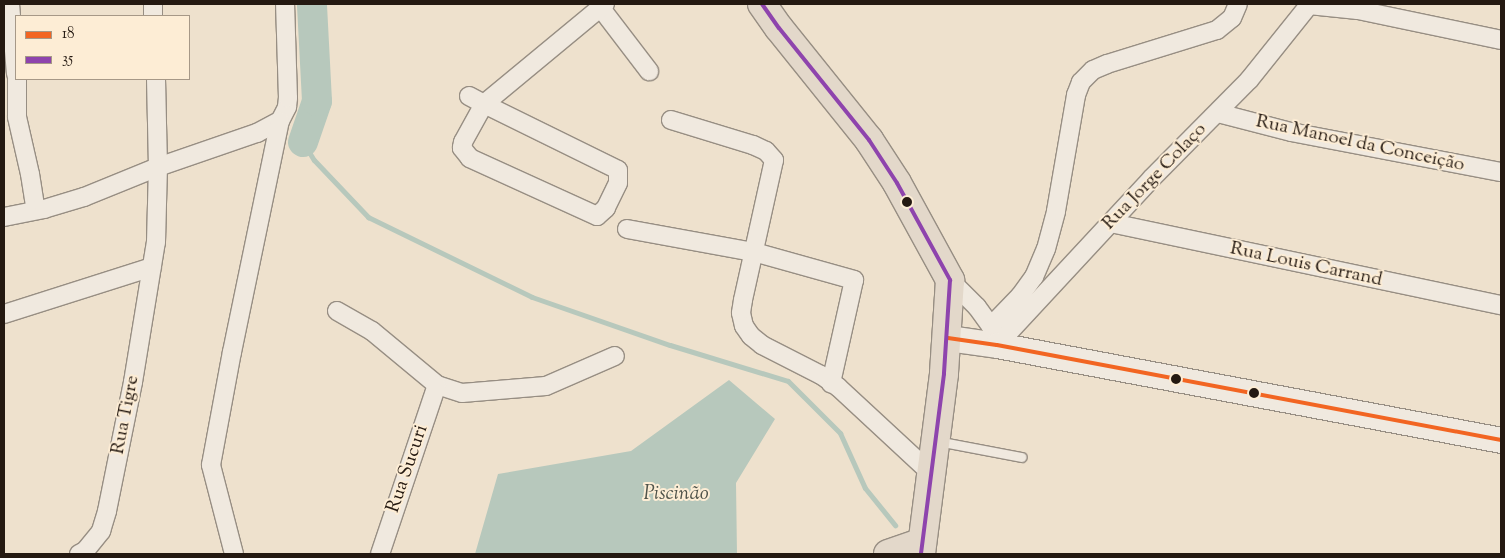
<!DOCTYPE html>
<html>
<head>
<meta charset="utf-8">
<style>
  body { margin:0 }
  #map { position:relative; width:1505px; height:558px; overflow:hidden; background:#eee1cd; font-family:"Sorts Mill Goudy",serif }
  div>[style] { position:absolute }
  .water>* { inset:0; background:#b7c8bc }
  .stream>* { height:5px; margin:-2.5px; padding:0 2.5px; transform-origin:2.5px; border-radius:2.5px; background:#b7c8bc }
  .river>* { height:30px; margin:-15px; padding:0 15px; transform-origin:15px; border-radius:15px; background:#b7c8bc }
  .roads { filter:drop-shadow(1px 0 #978e83) drop-shadow(-1px 0 #978e83) drop-shadow(0 1px #978e83) drop-shadow(0 -1px #978e83) }
  .lane>* { height:9px; margin:-4.5px; padding:0 4.5px; transform-origin:4.5px; border-radius:4.5px; background:#f0e9df }
  .street>* { height:18px; margin:-9px; padding:0 9px; transform-origin:9px; border-radius:9px; background:#f0e9df }
  .secondary>* { height:25px; margin:-12.5px; padding:0 12.5px; transform-origin:12.5px; border-radius:12.5px; background:#f0e9df }
  .primary>* { height:28px; margin:-14px; padding:0 14px; transform-origin:14px; border-radius:14px; background:#e3d8ca }
  .bus-1>* { height:4px; margin:-2px; padding:0 2px; transform-origin:2px; border-radius:2px; background:#f26522 }
  .bus-2>* { height:4px; margin:-2px; padding:0 2px; transform-origin:2px; border-radius:2px; background:#8e44ad }
  .dots>* { width:14px; height:14px; translate:-50% -50%; box-sizing:border-box; border:2px solid #fdedd5; border-radius:50% }
  span { translate:-50% -50%; white-space:nowrap; text-align:center; line-height:1.15; -webkit-text-stroke:4px #fdedd5; paint-order:stroke }
  .street-label { font-size:19px; color:#241911 }
  .water-label { font-size:20px; color:#4f534a; font-style:italic }
  .frame { position:absolute; inset:0; border:5px solid #241911; pointer-events:none }
  .legend { position:absolute; left:15px; top:15px; width:175px; height:65px; box-sizing:border-box; background:#fdedd5; border:1px solid #a69887; margin:0; padding:6px 9px; list-style:none; font-size:15px; color:#241911 }
  .legend li { display:flex; align-items:center; gap:10px; height:25px }
  .legend b { width:25px; border:1px solid #a69887 }
</style>
</head>
<body>
<div id="map">
  <div class="water">
    <div style="clip-path:polygon(729px 380px,775px 419px,736px 483px,737px 554px,475px 554px,498px 474px,631px 451px)"></div>
  </div>
  <div class="stream">
    <div style="left:303px;top:142px;width:21px;rotate:59deg"></div>
    <div style="left:314px;top:160px;width:79px;rotate:46.5deg"></div>
    <div style="left:368px;top:217px;width:182px;rotate:26deg"></div>
    <div style="left:532px;top:297px;width:146px;rotate:19.2deg"></div>
    <div style="left:670px;top:345px;width:123px;rotate:17deg"></div>
    <div style="left:788px;top:381px;width:74px;rotate:45deg"></div>
    <div style="left:840px;top:433px;width:60px;rotate:65.6deg"></div>
    <div style="left:865px;top:488px;width:48px;rotate:51deg"></div>
  </div>
  <div class="river">
    <div style="left:303px;top:142px;width:43px;rotate:-71.1deg"></div>
    <div style="left:317px;top:101px;width:97px;rotate:-93deg"></div>
  </div>
  <div class="roads">
    <div class="lane">
      <div style="left:937px;top:441px;width:86px;rotate:10.7deg"></div>
    </div>
    <div class="street">
      <div style="left:10px;top:4px;width:70px;rotate:85.1deg"></div>
      <div style="left:153px;top:4px;width:12px;rotate:90deg"></div>
      <div style="left:600px;top:7px;width:81px;rotate:52.6deg"></div>
      <div style="left:17px;top:79px;width:38px;rotate:90deg"></div>
      <div style="left:17px;top:117px;width:58px;rotate:77.2deg"></div>
      <div style="left:30px;top:174px;width:36px;rotate:81deg"></div>
      <div style="left:469px;top:96px;width:17px;rotate:28deg"></div>
      <div style="left:484px;top:104px;width:149px;rotate:26.2deg"></div>
      <div style="left:618px;top:170px;width:13px;rotate:90deg"></div>
      <div style="left:618px;top:183px;width:28px;rotate:116deg"></div>
      <div style="left:606px;top:208px;width:12px;rotate:138deg"></div>
      <div style="left:597px;top:216px;width:140px;rotate:-155.5deg"></div>
      <div style="left:470px;top:158px;width:13px;rotate:-129deg"></div>
      <div style="left:462px;top:148px;width:6px;rotate:-81deg"></div>
      <div style="left:463px;top:142px;width:43px;rotate:-61.1deg"></div>
      <div style="left:484px;top:104px;width:157px;rotate:-39.6deg"></div>
      <div style="left:1218px;top:113px;width:75px;rotate:14.6deg"></div>
      <div style="left:1291px;top:132px;width:214px;rotate:10.8deg"></div>
      <div style="left:671px;top:120px;width:86px;rotate:17deg"></div>
      <div style="left:753px;top:145px;width:14px;rotate:25deg"></div>
      <div style="left:766px;top:151px;width:12px;rotate:48deg"></div>
      <div style="left:774px;top:160px;width:143px;rotate:102.5deg"></div>
      <div style="left:743px;top:300px;width:13px;rotate:99deg"></div>
      <div style="left:741px;top:313px;width:13px;rotate:77deg"></div>
      <div style="left:744px;top:326px;width:12px;rotate:55deg"></div>
      <div style="left:751px;top:336px;width:14px;rotate:39deg"></div>
      <div style="left:762px;top:345px;width:66px;rotate:27deg"></div>
      <div style="left:821px;top:375px;width:21px;rotate:35deg"></div>
      <div style="left:838px;top:387px;width:127px;rotate:42.8deg"></div>
      <div style="left:4px;top:217px;width:41px;rotate:-11.3deg"></div>
      <div style="left:44px;top:209px;width:42px;rotate:-16.7deg"></div>
      <div style="left:84px;top:197px;width:80px;rotate:-22.1deg"></div>
      <div style="left:158px;top:167px;width:105px;rotate:-19deg"></div>
      <div style="left:257px;top:133px;width:26px;rotate:-28deg"></div>
      <div style="left:280px;top:121px;width:16px;rotate:-63deg"></div>
      <div style="left:287px;top:107px;width:9px;rotate:-84deg"></div>
      <div style="left:288px;top:98px;width:94px;rotate:-91.8deg"></div>
      <div style="left:1111px;top:223px;width:399px;rotate:11.9deg"></div>
      <div style="left:627px;top:229px;width:129px;rotate:10.3deg"></div>
      <div style="left:754px;top:252px;width:104px;rotate:15.6deg"></div>
      <div style="left:854px;top:280px;width:106px;rotate:102.6deg"></div>
      <div style="left:950px;top:280px;width:38px;rotate:45deg"></div>
      <div style="left:977px;top:307px;width:24px;rotate:54deg"></div>
      <div style="left:991px;top:326px;width:20px;rotate:72deg"></div>
      <div style="left:997px;top:345px;width:228px;rotate:-47.1deg"></div>
      <div style="left:1152px;top:178px;width:138px;rotate:-45.3deg"></div>
      <div style="left:1249px;top:80px;width:96px;rotate:-51.3deg"></div>
      <div style="left:1309px;top:5px;width:49px;rotate:5.8deg"></div>
      <div style="left:1358px;top:10px;width:146px;rotate:11.8deg"></div>
      <div style="left:337px;top:311px;width:40px;rotate:29.7deg"></div>
      <div style="left:372px;top:331px;width:85px;rotate:39.7deg"></div>
      <div style="left:437px;top:385px;width:26px;rotate:18deg"></div>
      <div style="left:462px;top:393px;width:84px;rotate:-4.8deg"></div>
      <div style="left:546px;top:386px;width:75px;rotate:-23.5deg"></div>
      <div style="left:4px;top:314px;width:155px;rotate:-17.6deg"></div>
      <div style="left:991px;top:326px;width:42px;rotate:-46deg"></div>
      <div style="left:1020px;top:296px;width:24px;rotate:-54deg"></div>
      <div style="left:1034px;top:277px;width:30px;rotate:-67deg"></div>
      <div style="left:1046px;top:249px;width:39px;rotate:-75deg"></div>
      <div style="left:1056px;top:211px;width:118px;rotate:-80.2deg"></div>
      <div style="left:1076px;top:95px;width:14px;rotate:-69deg"></div>
      <div style="left:1081px;top:82px;width:17px;rotate:-45deg"></div>
      <div style="left:1093px;top:70px;width:15px;rotate:-23deg"></div>
      <div style="left:1107px;top:64px;width:115px;rotate:-17.2deg"></div>
      <div style="left:1217px;top:30px;width:19px;rotate:-39deg"></div>
      <div style="left:1232px;top:18px;width:15px;rotate:-67deg"></div>
      <div style="left:79px;top:554px;width:7px;rotate:-27deg"></div>
      <div style="left:85px;top:551px;width:26px;rotate:-51deg"></div>
      <div style="left:101px;top:531px;width:21px;rotate:-73deg"></div>
      <div style="left:107px;top:511px;width:132px;rotate:-78.6deg"></div>
      <div style="left:133px;top:382px;width:142px;rotate:-80.7deg"></div>
      <div style="left:156px;top:242px;width:75px;rotate:-88.5deg"></div>
      <div style="left:158px;top:167px;width:88px;rotate:-91.3deg"></div>
      <div style="left:234px;top:554px;width:92px;rotate:-104.5deg"></div>
      <div style="left:211px;top:465px;width:115px;rotate:-79.5deg"></div>
      <div style="left:232px;top:352px;width:236px;rotate:-78.3deg"></div>
      <div style="left:380px;top:554px;width:178px;rotate:-71.4deg"></div>
    </div>
    <div class="secondary">
      <div style="left:948px;top:338px;width:49px;rotate:8.1deg"></div>
      <div style="left:997px;top:345px;width:513px;rotate:10.67deg"></div>
    </div>
    <div class="primary">
      <div style="left:762px;top:4px;width:29px;rotate:55deg"></div>
      <div style="left:779px;top:28px;width:144px;rotate:51.2deg"></div>
      <div style="left:869px;top:140px;width:51px;rotate:56.9deg"></div>
      <div style="left:897px;top:183px;width:111px;rotate:61.3deg"></div>
      <div style="left:950px;top:280px;width:94px;rotate:93.7deg"></div>
      <div style="left:944px;top:374px;width:181px;rotate:97.3deg"></div>
      <div style="left:888px;top:554px;width:36px;rotate:-19deg"></div>
    </div>
  </div>
  <div class="bus-1">
    <div style="left:948px;top:338px;width:49px;rotate:8.1deg"></div>
    <div style="left:997px;top:345px;width:513px;rotate:10.67deg"></div>
  </div>
  <div class="bus-2">
    <div style="left:762px;top:4px;width:29px;rotate:55deg"></div>
    <div style="left:779px;top:28px;width:144px;rotate:51.2deg"></div>
    <div style="left:869px;top:140px;width:51px;rotate:56.9deg"></div>
    <div style="left:897px;top:183px;width:111px;rotate:61.3deg"></div>
    <div style="left:950px;top:280px;width:94px;rotate:93.7deg"></div>
    <div style="left:944px;top:374px;width:181px;rotate:97.3deg"></div>
  </div>
  <div class="dots">
    <div style="left:907px;top:202px;background:#241911"></div>
    <div style="left:1176px;top:379px;background:#241911"></div>
    <div style="left:1254px;top:393px;background:#241911"></div>
  </div>
  <div class="street-label">
    <span style="left:1360px;top:144px;rotate:12deg">Rua Manoel da Conceição</span>
    <span style="left:1155px;top:177px;rotate:-46deg">Rua Jorge Colaço</span>
    <span style="left:1306px;top:265px;rotate:12deg">Rua Louis Carrand</span>
    <span style="left:126px;top:415px;rotate:-79deg">Rua Tigre</span>
    <span style="left:408px;top:469px;rotate:-71deg">Rua Sucuri</span>
  </div>
  <div class="water-label">
    <span style="left:676px;top:494px">Piscinão</span>
  </div>
  <div class="frame"></div>
  <ul class="legend">
  <li><b style="height:6px;background:#f26522"></b>18</li>
  <li><b style="height:6px;background:#8e44ad"></b>35</li>
  </ul>
</div>
</body>
</html>
